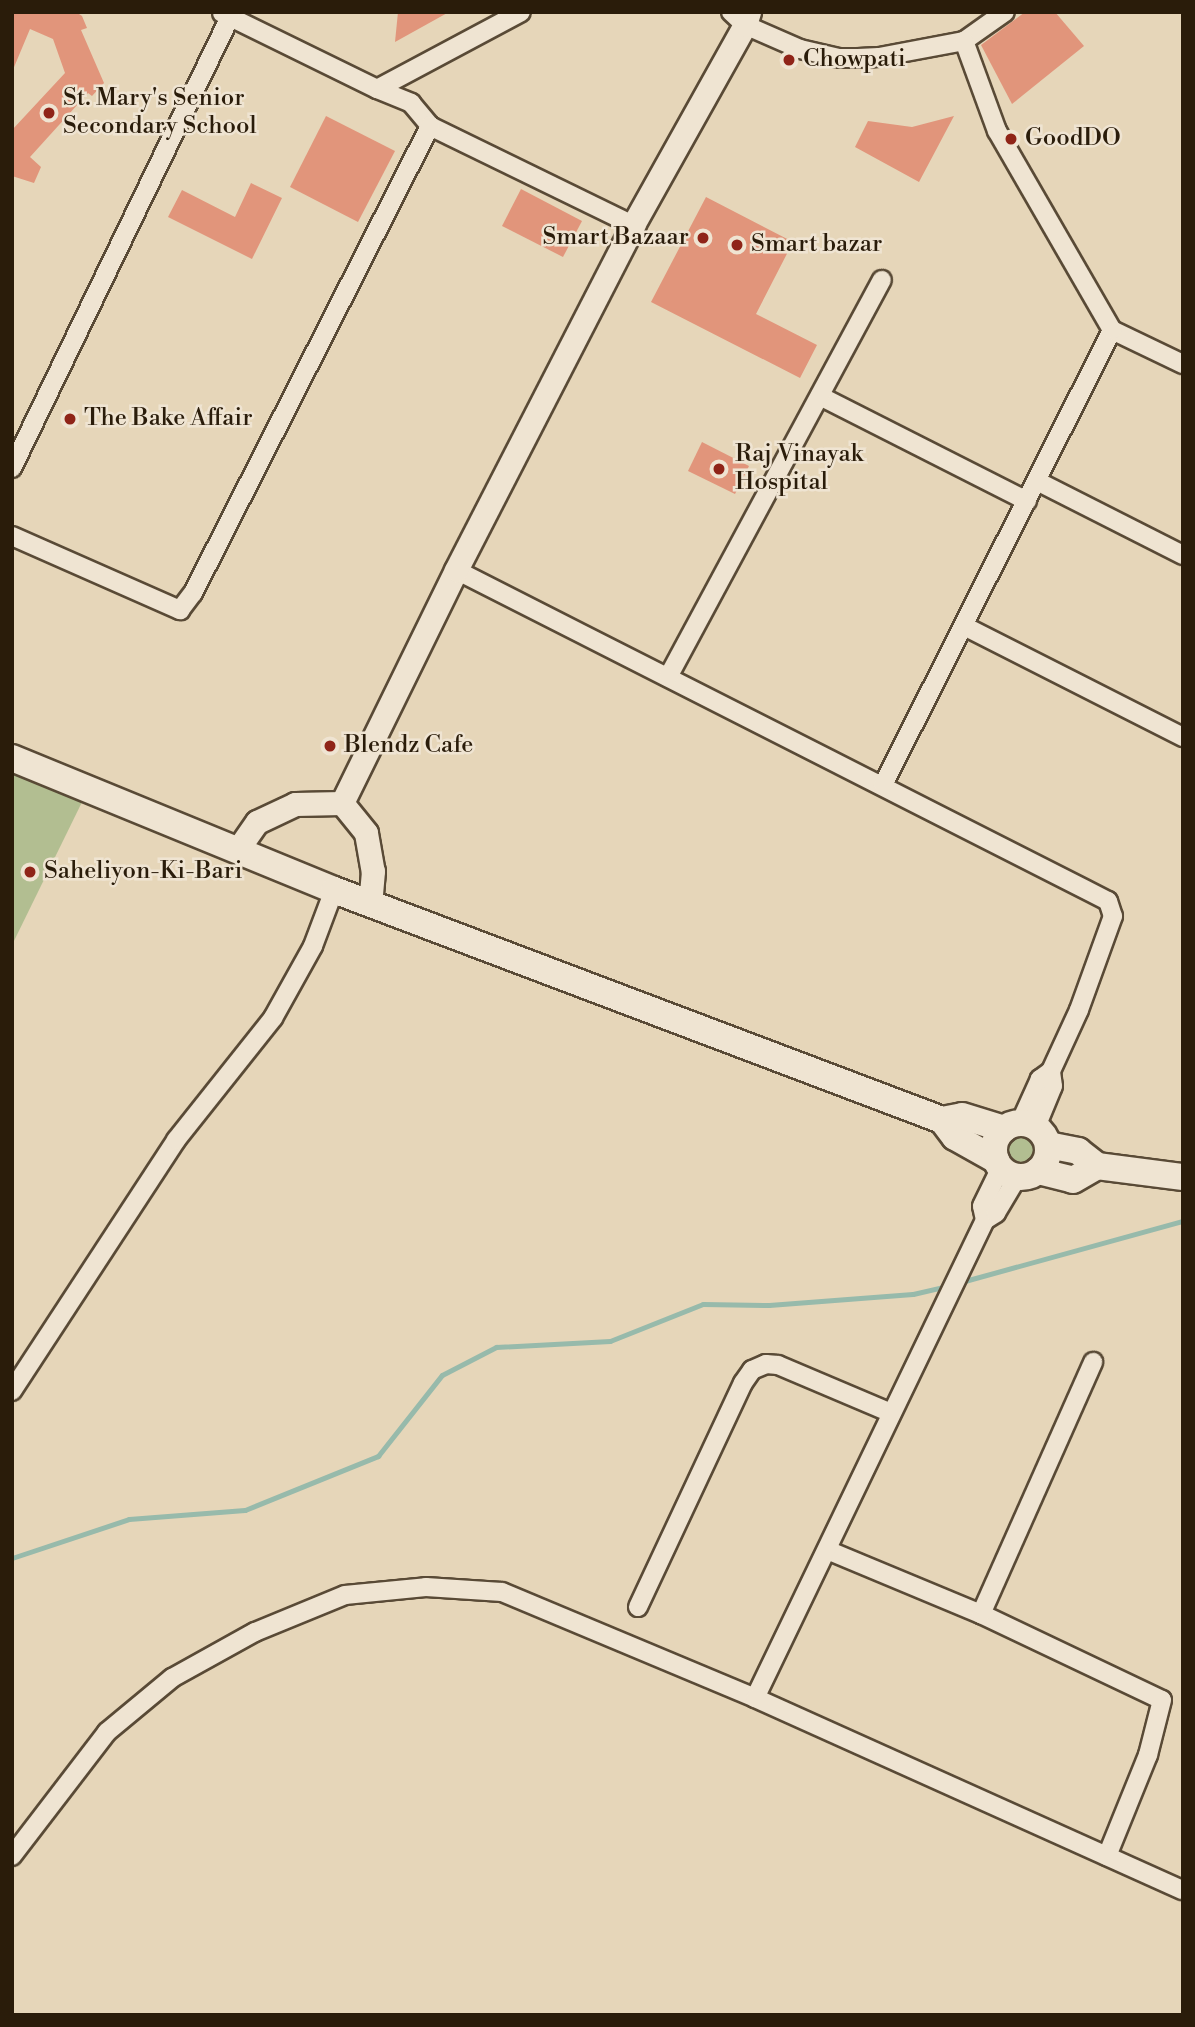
<!DOCTYPE html>
<html>
<head>
<meta charset="utf-8">
<style>
  body { margin:0 }
  #map { position:relative; width:1195px; height:2027px; overflow:hidden; background:#e6d6b9; font-family:"Libre Bodoni",serif }
  div>[style] { position:absolute }
  .green>* { inset:0; background:#b2be91 }
  .round { border-radius:50% }
  .stream>* { height:5px; margin:-2.5px; padding:0 2.5px; transform-origin:2.5px; border-radius:2.5px; background:#97baab }
  .building>* { inset:0; background:#e1957b }
  .roads { filter:drop-shadow(2px 0 #594a36) drop-shadow(-2px 0 #594a36) drop-shadow(0 2px #594a36) drop-shadow(0 -2px #594a36) }
  .minor>* { height:18px; margin:-9px; padding:0 9px; transform-origin:9px; border-radius:9px; background:#efe4d2 }
  .tertiary>* { height:23px; margin:-11.5px; padding:0 11.5px; transform-origin:11.5px; border-radius:11.5px; background:#efe4d2 }
  .secondary>* { height:26px; margin:-13px; padding:0 13px; transform-origin:13px; border-radius:13px; background:#efe4d2 }
  .secondary>.ring { margin:-13px; padding:0; box-sizing:content-box; background:none; border:26px solid #efe4d2; border-radius:50% }
  .dots>* { width:19px; height:19px; translate:-50% -50%; box-sizing:border-box; border:4px solid #efe4d2; border-radius:50% }
  span { translate:-50% -50%; white-space:nowrap; text-align:center; line-height:1.15; -webkit-text-stroke:5px #efe4d2; paint-order:stroke }
  .poi-label { font-size:24px; color:#2a1c0a }
  .left { translate:0 -50%; text-align:left }
  .right { translate:-100% -50%; text-align:right }
  .frame { position:absolute; inset:0; border:14px solid #2a1c0a; pointer-events:none }
</style>
</head>
<body>
<div id="map">
  <div class="green">
    <div style="clip-path:polygon(12px 769px,84px 798px,12px 945px)"></div>
    <div class="round" style="left:1009px;top:1136px;width:26px;height:26px"></div>
  </div>
  <div class="stream">
    <div style="left:961px;top:1282px;width:230px;rotate:-15.4deg"></div>
    <div style="left:12px;top:1558px;width:123px;rotate:-18.4deg"></div>
    <div style="left:129px;top:1519px;width:116px;rotate:-4.4deg"></div>
    <div style="left:245px;top:1510px;width:144px;rotate:-22.1deg"></div>
    <div style="left:378px;top:1456px;width:103px;rotate:-51.7deg"></div>
    <div style="left:442px;top:1375px;width:61px;rotate:-27.4deg"></div>
    <div style="left:496px;top:1347px;width:114px;rotate:-3deg"></div>
    <div style="left:610px;top:1341px;width:100px;rotate:-21.7deg"></div>
    <div style="left:703px;top:1304px;width:66px;rotate:0.9deg"></div>
    <div style="left:769px;top:1305px;width:144px;rotate:-4.4deg"></div>
    <div style="left:913px;top:1294px;width:36px;rotate:-13deg"></div>
  </div>
  <div class="building">
    <div style="clip-path:polygon(12px 12px,76px 12px,82px 16px,87px 28px,81px 30px,104px 83px,92px 96px,88px 93px,30px 157px,41px 167px,34px 183px,12px 176px,12px 130px,65px 73px,53px 39px,30px 29px,12px 72px)"></div>
    <div style="clip-path:polygon(398px 12px,449px 12px,395px 42px)"></div>
    <div style="clip-path:polygon(1025px 12px,1055px 12px,1084px 46px,1012px 104px,981px 45px)"></div>
    <div style="clip-path:polygon(326px 116px,395px 151px,358px 222px,290px 187px)"></div>
    <div style="clip-path:polygon(954px 116px,919px 182px,855px 147px,868px 121px,912px 127px)"></div>
    <div style="clip-path:polygon(251px 183px,282px 198px,252px 259px,168px 217px,182px 190px,235px 217px)"></div>
    <div style="clip-path:polygon(521px 189px,582px 221px,563px 257px,502px 226px)"></div>
    <div style="clip-path:polygon(706px 197px,793px 242px,756px 314px,817px 345px,800px 378px,651px 302px)"></div>
    <div style="clip-path:polygon(702px 442px,749px 466px,735px 494px,688px 471px)"></div>
  </div>
  <div class="roads">
    <div class="minor">
      <div style="left:731px;top:12px;width:19px;rotate:43deg"></div>
      <div style="left:745px;top:25px;width:60px;rotate:23.6deg"></div>
      <div style="left:800px;top:49px;width:40px;rotate:13deg"></div>
      <div style="left:839px;top:58px;width:19px"></div>
      <div style="left:858px;top:58px;width:21px;rotate:-3deg"></div>
      <div style="left:879px;top:57px;width:86px;rotate:-10.7deg"></div>
      <div style="left:964px;top:41px;width:50px;rotate:-35.3deg"></div>
      <div style="left:222px;top:13px;width:173px;rotate:26.1deg"></div>
      <div style="left:377px;top:89px;width:163px;rotate:-28.1deg"></div>
      <div style="left:377px;top:89px;width:37px;rotate:22deg"></div>
      <div style="left:411px;top:103px;width:30px;rotate:50deg"></div>
      <div style="left:430px;top:126px;width:226px;rotate:26deg"></div>
      <div style="left:1112px;top:330px;width:79px;rotate:25.6deg"></div>
      <div style="left:820px;top:396px;width:232px;rotate:26.9deg"></div>
      <div style="left:12px;top:468px;width:501px;rotate:-64.2deg"></div>
      <div style="left:1037px;top:481px;width:164px;rotate:26.9deg"></div>
      <div style="left:12px;top:536px;width:184px;rotate:23.8deg"></div>
      <div style="left:180px;top:610px;width:21px;rotate:-53deg"></div>
      <div style="left:193px;top:593px;width:524px;rotate:-63.09deg"></div>
      <div style="left:456px;top:570px;width:731px;rotate:26.92deg"></div>
      <div style="left:1108px;top:901px;width:16px;rotate:72deg"></div>
      <div style="left:1113px;top:916px;width:100px;rotate:109.9deg"></div>
      <div style="left:1079px;top:1010px;width:67px;rotate:114.7deg"></div>
      <div style="left:1051px;top:1071px;width:14px;rotate:144deg"></div>
      <div style="left:1040px;top:1079px;width:48px;rotate:114.4deg"></div>
      <div style="left:964px;top:626px;width:246px;rotate:26.9deg"></div>
      <div style="left:668px;top:677px;width:451px;rotate:-61.7deg"></div>
      <div style="left:883px;top:785px;width:509px;rotate:-63.28deg"></div>
      <div style="left:1112px;top:330px;width:230px;rotate:-120deg"></div>
      <div style="left:997px;top:131px;width:96px;rotate:-110.1deg"></div>
      <div style="left:1036px;top:1127px;width:44px;rotate:-67.5deg"></div>
      <div style="left:1053px;top:1086px;width:15px;rotate:-98deg"></div>
      <div style="left:985px;top:1220px;width:14px;rotate:-102deg"></div>
      <div style="left:982px;top:1206px;width:43px;rotate:-64deg"></div>
      <div style="left:12px;top:1391px;width:300px;rotate:-56.8deg"></div>
      <div style="left:176px;top:1140px;width:156px;rotate:-51.5deg"></div>
      <div style="left:273px;top:1018px;width:82px;rotate:-60.9deg"></div>
      <div style="left:313px;top:946px;width:60px;rotate:-69.4deg"></div>
      <div style="left:827px;top:1550px;width:167px;rotate:22.6deg"></div>
      <div style="left:981px;top:1614px;width:200px;rotate:25.4deg"></div>
      <div style="left:1162px;top:1700px;width:57px;rotate:104.3deg"></div>
      <div style="left:1148px;top:1755px;width:109px;rotate:112.1deg"></div>
      <div style="left:638px;top:1607px;width:247px;rotate:-64.9deg"></div>
      <div style="left:743px;top:1383px;width:16px;rotate:-55deg"></div>
      <div style="left:752px;top:1370px;width:15px;rotate:-23deg"></div>
      <div style="left:766px;top:1364px;width:12px;rotate:5deg"></div>
      <div style="left:778px;top:1365px;width:123px;rotate:23deg"></div>
      <div style="left:981px;top:1614px;width:276px;rotate:-66deg"></div>
      <div style="left:755px;top:1698px;width:530px;rotate:-64.3deg"></div>
      <div style="left:985px;top:1220px;width:13px;rotate:-32deg"></div>
      <div style="left:996px;top:1213px;width:43px;rotate:-59.3deg"></div>
      <div style="left:12px;top:1856px;width:156px;rotate:-52.5deg"></div>
      <div style="left:107px;top:1732px;width:85px;rotate:-39.7deg"></div>
      <div style="left:172px;top:1678px;width:95px;rotate:-29deg"></div>
      <div style="left:255px;top:1632px;width:97px;rotate:-22.3deg"></div>
      <div style="left:345px;top:1595px;width:81px;rotate:-5.6deg"></div>
      <div style="left:426px;top:1587px;width:76px;rotate:3.8deg"></div>
      <div style="left:502px;top:1592px;width:274px;rotate:22.7deg"></div>
      <div style="left:755px;top:1698px;width:469px;rotate:24.2deg"></div>
    </div>
    <div class="tertiary">
      <div style="left:342px;top:803px;width:259px;rotate:-63.9deg"></div>
      <div style="left:456px;top:570px;width:388px;rotate:-62.8deg"></div>
      <div style="left:633px;top:225px;width:229px;rotate:-60.8deg"></div>
      <div style="left:745px;top:25px;width:14px;rotate:-73deg"></div>
      <div style="left:238px;top:849px;width:33px;rotate:-55deg"></div>
      <div style="left:257px;top:822px;width:42px;rotate:-25.3deg"></div>
      <div style="left:295px;top:804px;width:47px;rotate:-1.2deg"></div>
      <div style="left:342px;top:803px;width:38px;rotate:51deg"></div>
      <div style="left:366px;top:833px;width:39px;rotate:80deg"></div>
      <div style="left:373px;top:871px;width:33px;rotate:95deg"></div>
    </div>
    <div class="secondary">
      <div style="left:12px;top:758px;width:348px;rotate:22.3deg"></div>
      <div style="left:334px;top:890px;width:650px;rotate:20.72deg"></div>
      <div style="left:942px;top:1120px;width:21px;rotate:53deg"></div>
      <div style="left:955px;top:1137px;width:47px;rotate:29.3deg"></div>
      <div style="left:942px;top:1120px;width:20px;rotate:-11deg"></div>
      <div style="left:962px;top:1116px;width:44px;rotate:17.2deg"></div>
      <div class="ring" style="left:994px;top:1123px;width:28px;height:28px"></div>
      <div style="left:1048px;top:1145px;width:31px;rotate:11deg"></div>
      <div style="left:1078px;top:1151px;width:24px;rotate:38deg"></div>
      <div style="left:1097px;top:1166px;width:87px;rotate:7.3deg"></div>
      <div style="left:1038px;top:1171px;width:36px;rotate:14deg"></div>
      <div style="left:1073px;top:1180px;width:28px;rotate:-30deg"></div>
    </div>
  </div>
  <div class="dots">
    <div style="left:789px;top:60px;background:#8f2418"></div>
    <div style="left:49px;top:113px;background:#8f2418"></div>
    <div style="left:1011px;top:139px;background:#8f2418"></div>
    <div style="left:703px;top:238px;background:#8f2418"></div>
    <div style="left:737px;top:245px;background:#8f2418"></div>
    <div style="left:70px;top:419px;background:#8f2418"></div>
    <div style="left:719px;top:469px;background:#8f2418"></div>
    <div style="left:330px;top:746px;background:#8f2418"></div>
    <div style="left:30px;top:872px;background:#8f2418"></div>
  </div>
  <div class="poi-label">
    <span class="left" style="left:803px;top:60px">Chowpati</span>
    <span class="left" style="left:63px;top:113px">St. Mary's Senior<br>Secondary School</span>
    <span class="left" style="left:1025px;top:139px">GoodDO</span>
    <span class="right" style="left:689px;top:238px">Smart Bazaar</span>
    <span class="left" style="left:751px;top:245px">Smart bazar</span>
    <span class="left" style="left:84px;top:419px">The Bake Affair</span>
    <span class="left" style="left:735px;top:469px">Raj Vinayak<br>Hospital</span>
    <span class="left" style="left:344px;top:746px">Blendz Cafe</span>
    <span class="left" style="left:44px;top:872px">Saheliyon-Ki-Bari</span>
  </div>
  <div class="frame"></div>
</div>
</body>
</html>
